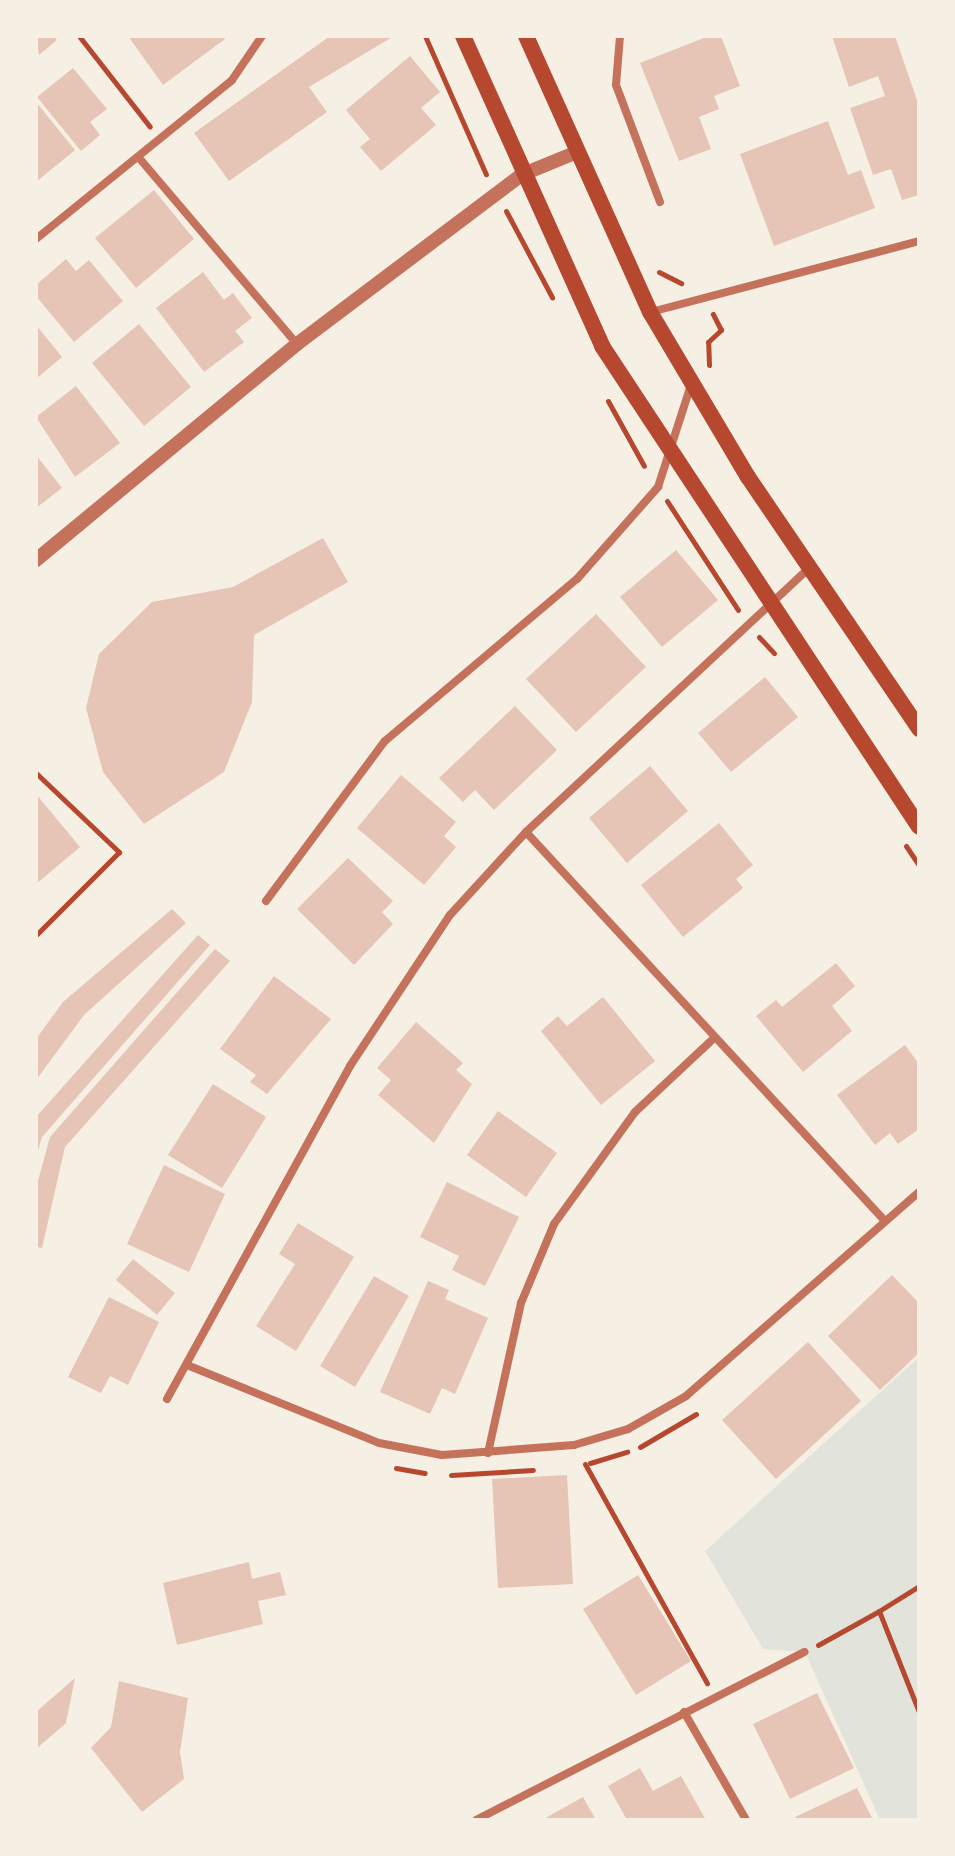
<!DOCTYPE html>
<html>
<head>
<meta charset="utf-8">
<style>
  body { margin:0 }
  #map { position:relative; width:955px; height:1856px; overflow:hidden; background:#f6efe4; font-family:Inter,sans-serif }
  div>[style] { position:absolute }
  .green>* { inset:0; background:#e2e4dc }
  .building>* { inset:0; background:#e6c5b7 }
  .path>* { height:5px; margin:-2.5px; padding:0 2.5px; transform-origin:2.5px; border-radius:2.5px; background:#b5482f }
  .minor>* { height:8px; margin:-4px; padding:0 4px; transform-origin:4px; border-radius:4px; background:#c5725c }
  .tertiary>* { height:14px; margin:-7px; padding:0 7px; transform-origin:7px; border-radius:7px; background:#c5725c }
  .secondary>* { height:16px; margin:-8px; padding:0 8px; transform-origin:8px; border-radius:8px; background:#b5482f }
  span { translate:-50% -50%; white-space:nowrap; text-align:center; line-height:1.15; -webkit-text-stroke:8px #f6efe4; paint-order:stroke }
  .frame { position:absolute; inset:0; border:38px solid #f6efe4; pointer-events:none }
</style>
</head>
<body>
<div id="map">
  <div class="green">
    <div style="clip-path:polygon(919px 1357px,919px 1820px,880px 1820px,805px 1652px,763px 1649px,705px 1551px)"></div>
  </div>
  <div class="building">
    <div style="clip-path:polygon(36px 36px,53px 36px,57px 40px,39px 55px)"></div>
    <div style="clip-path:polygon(128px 36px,223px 36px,225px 39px,163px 85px)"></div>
    <div style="clip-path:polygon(330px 36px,394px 36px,309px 87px,327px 112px,229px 181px,194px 133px)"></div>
    <div style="clip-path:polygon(709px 36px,721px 36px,740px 86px,714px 96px,719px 109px,699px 117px,711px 149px,679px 161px,640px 63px)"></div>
    <div style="clip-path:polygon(832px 36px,895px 36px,919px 106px,919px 195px,902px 200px,891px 169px,873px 175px,850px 108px,885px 96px,878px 76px,849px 87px)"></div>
    <div style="clip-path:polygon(410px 56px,440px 92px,421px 108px,436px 125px,381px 171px,360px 147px,370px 139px,346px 110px)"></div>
    <div style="clip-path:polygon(73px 68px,107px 109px,90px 122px,100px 135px,81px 151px,37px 97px)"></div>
    <div style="clip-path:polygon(36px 102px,75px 150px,36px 182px)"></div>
    <div style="clip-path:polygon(828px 121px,848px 175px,861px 170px,875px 208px,774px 246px,740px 154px)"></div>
    <div style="clip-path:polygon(154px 190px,194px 239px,136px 288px,95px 238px)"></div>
    <div style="clip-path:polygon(66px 259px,76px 271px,89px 260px,123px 301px,74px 342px,36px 296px,36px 285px)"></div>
    <div style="clip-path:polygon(203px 272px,224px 300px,233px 293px,252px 318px,235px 331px,244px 342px,204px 372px,156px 308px)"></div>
    <div style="clip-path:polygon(139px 324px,191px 387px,144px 426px,92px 363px)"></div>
    <div style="clip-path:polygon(36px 325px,62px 357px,36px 379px)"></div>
    <div style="clip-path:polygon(76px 386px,120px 443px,75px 477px,36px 417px)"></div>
    <div style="clip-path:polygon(36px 455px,62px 488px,36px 508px)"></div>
    <div style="clip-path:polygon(323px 538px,348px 582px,254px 635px,252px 702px,224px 772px,144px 824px,103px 772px,86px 708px,99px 654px,152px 602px,233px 587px)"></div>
    <div style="clip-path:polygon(676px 550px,718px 600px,662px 647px,620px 597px)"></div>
    <div style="clip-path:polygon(596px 614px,646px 667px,576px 732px,526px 679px)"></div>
    <div style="clip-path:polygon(765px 677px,798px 717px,731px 772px,698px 733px)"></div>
    <div style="clip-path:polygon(515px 706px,557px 750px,494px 810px,475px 790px,463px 802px,439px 778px)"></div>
    <div style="clip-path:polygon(650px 766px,688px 811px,627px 863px,589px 818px)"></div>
    <div style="clip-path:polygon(401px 775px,456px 822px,444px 836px,456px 847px,424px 885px,357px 828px)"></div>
    <div style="clip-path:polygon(36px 794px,80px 847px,36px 884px)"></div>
    <div style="clip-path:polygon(719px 823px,753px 865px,736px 879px,743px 888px,683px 937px,641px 885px)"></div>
    <div style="clip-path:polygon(348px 858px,393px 901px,382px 912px,393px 924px,354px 965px,297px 909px)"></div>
    <div style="clip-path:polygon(172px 909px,186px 923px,84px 1015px,36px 1080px,36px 1039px,63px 1002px)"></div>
    <div style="clip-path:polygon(198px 935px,210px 945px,42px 1137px,36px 1157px,36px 1117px)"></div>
    <div style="clip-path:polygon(215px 949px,230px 961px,65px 1147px,42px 1248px,36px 1247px,36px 1188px,50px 1137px)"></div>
    <div style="clip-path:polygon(836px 963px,855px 986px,832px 1006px,852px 1031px,803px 1072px,756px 1016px,776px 1000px,782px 1007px)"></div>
    <div style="clip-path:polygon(274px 976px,331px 1019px,267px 1094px,250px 1082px,256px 1075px,220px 1049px)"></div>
    <div style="clip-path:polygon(603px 997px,655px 1061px,601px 1105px,541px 1031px,558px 1016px,567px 1026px)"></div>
    <div style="clip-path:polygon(416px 1022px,463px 1063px,456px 1070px,472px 1084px,434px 1143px,378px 1095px,391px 1080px,377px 1068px)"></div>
    <div style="clip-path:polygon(905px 1045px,919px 1064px,919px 1129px,898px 1144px,890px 1133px,875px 1145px,837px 1095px)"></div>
    <div style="clip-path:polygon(213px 1084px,266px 1117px,222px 1188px,168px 1155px)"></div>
    <div style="clip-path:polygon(498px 1111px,557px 1153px,526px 1197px,467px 1155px)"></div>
    <div style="clip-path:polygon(164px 1165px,225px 1194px,189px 1272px,127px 1244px)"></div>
    <div style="clip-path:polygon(447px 1182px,519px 1217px,485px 1286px,452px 1270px,459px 1256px,420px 1237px)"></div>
    <div style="clip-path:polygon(298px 1223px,354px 1257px,296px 1351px,256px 1326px,295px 1264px,279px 1254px)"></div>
    <div style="clip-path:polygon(133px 1259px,175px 1293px,157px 1315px,116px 1280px)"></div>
    <div style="clip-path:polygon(892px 1275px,919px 1303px,919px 1353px,880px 1390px,828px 1336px)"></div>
    <div style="clip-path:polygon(374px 1276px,409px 1296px,355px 1387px,320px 1366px)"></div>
    <div style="clip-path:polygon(428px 1281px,449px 1290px,445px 1299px,488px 1318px,455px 1394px,442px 1388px,430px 1414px,380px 1392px)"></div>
    <div style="clip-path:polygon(109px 1297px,159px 1322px,128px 1385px,110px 1376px,101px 1393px,68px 1377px)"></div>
    <div style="clip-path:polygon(808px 1342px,861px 1401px,776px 1479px,722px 1420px)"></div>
    <div style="clip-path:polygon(567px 1475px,573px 1584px,498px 1588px,492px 1479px)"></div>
    <div style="clip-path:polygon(249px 1562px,252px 1579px,280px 1572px,286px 1595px,258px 1601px,263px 1624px,177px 1645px,163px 1583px)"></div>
    <div style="clip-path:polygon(638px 1575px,691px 1661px,636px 1695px,583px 1609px)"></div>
    <div style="clip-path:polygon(75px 1678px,66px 1723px,36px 1749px,36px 1712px)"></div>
    <div style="clip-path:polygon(119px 1681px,188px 1698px,180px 1752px,184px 1779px,142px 1812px,91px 1748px,111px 1727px)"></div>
    <div style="clip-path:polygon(817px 1693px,854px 1768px,790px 1799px,753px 1724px)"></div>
    <div style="clip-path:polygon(640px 1768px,653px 1791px,681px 1776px,706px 1820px,627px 1820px,608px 1786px)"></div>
    <div style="clip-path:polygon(857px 1788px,873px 1820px,797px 1820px,795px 1817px)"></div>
    <div style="clip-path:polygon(583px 1797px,596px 1820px,542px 1820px)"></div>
  </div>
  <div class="path">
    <div style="left:79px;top:36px;width:115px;rotate:52deg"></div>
    <div style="left:425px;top:36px;width:151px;rotate:66.2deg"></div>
    <div style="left:506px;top:211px;width:98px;rotate:61.9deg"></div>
    <div style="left:659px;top:272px;width:25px;rotate:27deg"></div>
    <div style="left:709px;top:365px;width:23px;rotate:-92deg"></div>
    <div style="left:708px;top:342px;width:18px;rotate:-43deg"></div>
    <div style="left:721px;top:330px;width:18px;rotate:-117deg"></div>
    <div style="left:608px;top:401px;width:74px;rotate:61deg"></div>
    <div style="left:667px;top:501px;width:130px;rotate:56.9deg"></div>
    <div style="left:759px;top:637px;width:22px;rotate:47deg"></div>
    <div style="left:36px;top:773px;width:115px;rotate:43.6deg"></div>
    <div style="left:119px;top:852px;width:117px;rotate:135deg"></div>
    <div style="left:906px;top:846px;width:23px;rotate:56deg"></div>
    <div style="left:640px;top:1447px;width:65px;rotate:-30.5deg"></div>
    <div style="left:590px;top:1463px;width:39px;rotate:-17deg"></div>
    <div style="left:585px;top:1464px;width:251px;rotate:60.9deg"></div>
    <div style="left:396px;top:1468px;width:29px;rotate:10deg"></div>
    <div style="left:451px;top:1475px;width:82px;rotate:-3.5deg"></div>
    <div style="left:879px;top:1611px;width:47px;rotate:-32deg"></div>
    <div style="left:818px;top:1645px;width:70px;rotate:-29.1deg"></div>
    <div style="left:879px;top:1611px;width:109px;rotate:68.4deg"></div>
  </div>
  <div class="minor">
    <div style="left:620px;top:36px;width:49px;rotate:94.7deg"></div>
    <div style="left:616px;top:85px;width:125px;rotate:69.4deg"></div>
    <div style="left:140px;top:159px;width:243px;rotate:49.7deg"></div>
    <div style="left:36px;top:239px;width:252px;rotate:-39deg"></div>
    <div style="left:232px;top:80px;width:53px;rotate:-55.7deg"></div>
    <div style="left:651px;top:312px;width:277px;rotate:-14.8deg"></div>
    <div style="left:526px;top:832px;width:529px;rotate:47.3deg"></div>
    <div style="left:266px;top:901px;width:199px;rotate:-53.4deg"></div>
    <div style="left:385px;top:741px;width:251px;rotate:-40.2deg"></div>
    <div style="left:577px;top:579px;width:123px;rotate:-48.6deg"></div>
    <div style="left:658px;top:487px;width:107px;rotate:-72.1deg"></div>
    <div style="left:187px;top:1365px;width:207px;rotate:22.1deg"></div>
    <div style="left:379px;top:1443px;width:64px;rotate:10.8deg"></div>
    <div style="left:442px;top:1455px;width:132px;rotate:-4.3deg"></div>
    <div style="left:574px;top:1445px;width:56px;rotate:-16.5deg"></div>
    <div style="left:628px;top:1429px;width:67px;rotate:-29.6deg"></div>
    <div style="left:686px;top:1396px;width:310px;rotate:-41.2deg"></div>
    <div style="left:167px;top:1399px;width:380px;rotate:-61.2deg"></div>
    <div style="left:350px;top:1066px;width:181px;rotate:-56.5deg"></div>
    <div style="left:450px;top:915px;width:113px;rotate:-47.5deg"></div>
    <div style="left:526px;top:832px;width:386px;rotate:-43deg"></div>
    <div style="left:488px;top:1453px;width:154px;rotate:-77.6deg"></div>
    <div style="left:521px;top:1303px;width:86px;rotate:-67.3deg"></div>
    <div style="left:554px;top:1224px;width:138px;rotate:-54.1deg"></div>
    <div style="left:635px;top:1112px;width:105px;rotate:-43.1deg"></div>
    <div style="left:684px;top:1712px;width:125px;rotate:60.1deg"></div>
    <div style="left:476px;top:1820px;width:369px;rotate:-27.1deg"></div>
  </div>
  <div class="tertiary">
    <div style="left:36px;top:560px;width:339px;rotate:-39.6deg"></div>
    <div style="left:297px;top:344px;width:281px;rotate:-37deg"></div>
    <div style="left:521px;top:175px;width:61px;rotate:-22.3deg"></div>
  </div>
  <div class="secondary">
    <div style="left:463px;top:36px;width:340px;rotate:65.8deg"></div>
    <div style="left:602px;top:346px;width:576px;rotate:56.61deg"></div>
    <div style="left:526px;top:36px;width:303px;rotate:65.8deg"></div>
    <div style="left:650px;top:312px;width:192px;rotate:59.3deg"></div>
    <div style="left:748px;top:477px;width:305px;rotate:55.8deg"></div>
  </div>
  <div class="frame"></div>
</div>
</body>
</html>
